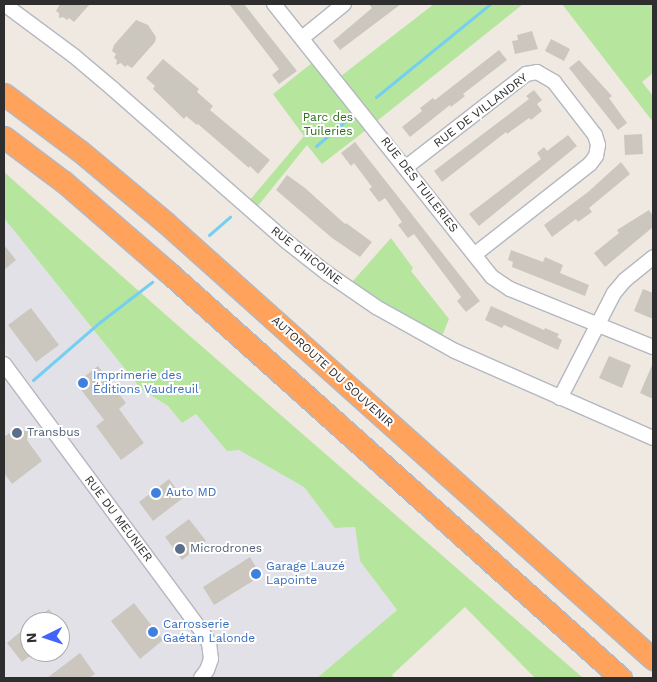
<!DOCTYPE html>
<html>
<head>
<meta charset="utf-8">
<style>
  body { margin:0 }
  #map { position:relative; width:657px; height:682px; overflow:hidden; background:#efe9e1; font-family:"Work Sans",sans-serif }
  div>[style] { position:absolute }
  .industrial>* { inset:0; background:#e3e1e8 }
  .green>* { inset:0; background:#b6e59e }
  .stream>* { height:3px; margin:-1.5px; padding:0 1.5px; transform-origin:1.5px; border-radius:1.5px; background:#75cff0 }
  .building>* { inset:0; background:#cbc7bf }
  .roads { filter:drop-shadow(1px 0 #b4b7c1) drop-shadow(-1px 0 #b4b7c1) drop-shadow(0 1px #b4b7c1) drop-shadow(0 -1px #b4b7c1) }
  .minor>* { height:14px; margin:-7px; padding:0 7px; transform-origin:7px; border-radius:7px; background:#fff }
  .highway>* { height:21px; margin:-10.5px; padding:0 10.5px; transform-origin:10.5px; border-radius:10.5px; background:#ffa35c }
  .dots>* { width:14px; height:14px; translate:-50% -50%; box-sizing:border-box; border:2px solid #fff; border-radius:50% }
  span { translate:-50% -50%; white-space:nowrap; text-align:center; line-height:1.15; -webkit-text-stroke:4px #fff; paint-order:stroke }
  .street-label { font-size:12px; color:#2e2e2e }
  .park-label { font-size:12px; color:#2c6e1b }
  .shop-label { font-size:12px; color:#366cbe }
  .left { translate:0 -50%; text-align:left }
  .service-label { font-size:12px; color:#4e5e75 }
  .frame { position:absolute; inset:0; border:5px solid #2e2e2e; pointer-events:none }
  .north { position:absolute; left:20px; top:612px; width:50px; height:50px; box-sizing:border-box; background:#fff; border:1px solid #ababab; border-radius:50%; rotate:266deg; font-size:14px; font-weight:700; line-height:20px; text-align:center; color:#2e2e2e }
  .north::after { content:''; display:block; margin:auto; width:18px; height:22px; background:#4264fb; clip-path:polygon(50% 0,100% 100%,50% 72%,0 100%) }
</style>
</head>
<body>
<div id="map">
  <div class="industrial">
    <div style="clip-path:polygon(4px 218px,141px 389px,168px 406px,182px 423px,196px 414px,227px 451px,239px 450px,304px 487px,335px 528px,355px 527px,360px 561px,397px 610px,317px 678px,211px 678px,219px 663px,219px 652px,212px 633px,4px 349px)"></div>
    <div style="clip-path:polygon(evenodd,4px 377px,200px 640px,204px 657px,201px 668px,191px 678px,7px 678px,4px 674px,4px 377px,30px 622px,60px 622px,60px 652px,30px 652px,30px 622px)"></div>
  </div>
  <div class="green">
    <div style="clip-path:polygon(434px 4px,523px 4px,377px 121px,341px 76px)"></div>
    <div style="clip-path:polygon(562px 4px,653px 4px,653px 73px,642px 82px,653px 96px,653px 122px)"></div>
    <div style="clip-path:polygon(312px 63px,366px 130px,322px 164px,307px 145px,257px 207px,249px 201px,304px 136px,273px 94px)"></div>
    <div style="clip-path:polygon(4px 172px,175px 323px,583px 678px,535px 678px,465px 607px,392px 675px,394px 678px,317px 678px,397px 610px,360px 561px,355px 527px,335px 528px,304px 487px,239px 450px,227px 451px,196px 414px,182px 423px,168px 406px,141px 389px,4px 218px)"></div>
    <div style="clip-path:polygon(391px 238px,413px 268px,411px 271px,449px 319px,442px 336px,380px 301px,352px 282px)"></div>
  </div>
  <div class="stream">
    <div style="left:376px;top:97px;width:147px;rotate:-39.2deg"></div>
    <div style="left:316px;top:146px;width:42px;rotate:-40.2deg"></div>
    <div style="left:209px;top:235px;width:28px;rotate:-41deg"></div>
    <div style="left:33px;top:380px;width:89px;rotate:-40.9deg"></div>
    <div style="left:100px;top:322px;width:66px;rotate:-37.6deg"></div>
  </div>
  <div class="building">
    <div style="clip-path:polygon(60px 4px,90px 4px,74px 22px,69px 18px,67px 20px,63px 17px,59px 18px,59px 13px,56px 11px)"></div>
    <div style="clip-path:polygon(229px 4px,244px 4px,297px 71px,279px 84px,272px 75px,279px 69px)"></div>
    <div style="clip-path:polygon(369px 4px,401px 4px,340px 50px,333px 41px,372px 8px)"></div>
    <div style="clip-path:polygon(136px 20px,148px 25px,156px 37px,155px 42px,132px 68px,127px 65px,125px 67px,121px 63px,116px 65px,117px 60px,114px 58px,116px 54px,112px 51px,114px 45px)"></div>
    <div style="clip-path:polygon(532px 31px,538px 49px,515px 54px,512px 41px,518px 40px,517px 35px)"></div>
    <div style="clip-path:polygon(551px 39px,570px 49px,564px 61px,545px 51px)"></div>
    <div style="clip-path:polygon(499px 50px,507px 60px,463px 94px,465px 96px,451px 107px,450px 105px,410px 137px,402px 127px,422px 111px,420px 108px,433px 98px,435px 100px)"></div>
    <div style="clip-path:polygon(163px 59px,199px 89px,197px 92px,213px 106px,210px 110px,270px 160px,258px 174px,250px 166px,249px 168px,198px 124px,197px 125px,186px 116px,184px 119px,153px 89px,155px 86px,146px 78px)"></div>
    <div style="clip-path:polygon(579px 60px,612px 96px,609px 98px,627px 123px,618px 130px,569px 68px)"></div>
    <div style="clip-path:polygon(534px 90px,542px 100px,537px 104px,542px 111px,531px 120px,529px 118px,507px 134px,506px 132px,442px 182px,434px 171px,529px 99px,526px 96px)"></div>
    <div style="clip-path:polygon(642px 134px,643px 154px,625px 155px,624px 135px)"></div>
    <div style="clip-path:polygon(568px 135px,577px 146px,479px 226px,469px 214px,541px 159px,537px 153px,544px 147px,547px 151px)"></div>
    <div style="clip-path:polygon(355px 142px,480px 301px,466px 312px,457px 301px,461px 297px,414px 234px,408px 238px,398px 225px,402px 222px,385px 198px,379px 202px,369px 189px,372px 187px,354px 163px,351px 166px,341px 153px)"></div>
    <div style="clip-path:polygon(621px 162px,630px 174px,589px 208px,592px 212px,578px 222px,576px 219px,552px 237px,544px 225px,588px 192px)"></div>
    <div style="clip-path:polygon(287px 175px,305px 188px,345px 224px,346px 223px,372px 242px,360px 257px,332px 238px,276px 190px)"></div>
    <div style="clip-path:polygon(649px 210px,653px 216px,653px 227px,605px 267px,594px 253px,619px 233px,617px 230px)"></div>
    <div style="clip-path:polygon(4px 245px,16px 260px,4px 270px)"></div>
    <div style="clip-path:polygon(511px 250px,543px 262px,545px 257px,563px 265px,560px 273px,589px 285px,585px 296px,512px 267px,513px 262px,508px 260px)"></div>
    <div style="clip-path:polygon(643px 289px,653px 293px,653px 319px,634px 311px)"></div>
    <div style="clip-path:polygon(491px 306px,544px 330px,545px 328px,559px 334px,557px 337px,562px 340px,558px 350px,504px 325px,502px 328px,485px 320px)"></div>
    <div style="clip-path:polygon(31px 308px,59px 345px,36px 362px,8px 325px)"></div>
    <div style="clip-path:polygon(609px 356px,631px 365px,622px 388px,599px 378px)"></div>
    <div style="clip-path:polygon(653px 363px,653px 399px,640px 393px)"></div>
    <div style="clip-path:polygon(98px 366px,126px 403px,119px 409px,144px 443px,121px 460px,96px 426px,104px 420px,76px 383px)"></div>
    <div style="clip-path:polygon(15px 429px,28px 431px,27px 440px,42px 461px,12px 484px,4px 473px,4px 437px)"></div>
    <div style="clip-path:polygon(169px 479px,183px 498px,153px 521px,139px 502px)"></div>
    <div style="clip-path:polygon(189px 519px,206px 541px,182px 560px,165px 537px)"></div>
    <div style="clip-path:polygon(250px 557px,261px 576px,214px 605px,203px 587px)"></div>
    <div style="clip-path:polygon(134px 603px,163px 640px,140px 659px,111px 621px)"></div>
    <div style="clip-path:polygon(49px 609px,59px 622px,33px 622px)"></div>
    <div style="clip-path:polygon(30px 624px,30px 656px,22px 662px,7px 643px)"></div>
    <div style="clip-path:polygon(80px 653px,95px 674px,89px 678px,47px 678px)"></div>
  </div>
  <div class="roads">
    <div class="minor">
      <div style="left:4px;top:4px;width:87px;rotate:36.6deg"></div>
      <div style="left:74px;top:56px;width:51px;rotate:40.2deg"></div>
      <div style="left:113px;top:89px;width:230px;rotate:41.3deg"></div>
      <div style="left:286px;top:241px;width:53px;rotate:38.2deg"></div>
      <div style="left:328px;top:274px;width:58px;rotate:34.5deg"></div>
      <div style="left:376px;top:307px;width:90px;rotate:29.1deg"></div>
      <div style="left:455px;top:351px;width:216px;rotate:23.7deg"></div>
      <div style="left:274px;top:4px;width:349px;rotate:51.4deg"></div>
      <div style="left:492px;top:277px;width:22px;rotate:34deg"></div>
      <div style="left:510px;top:289px;width:154px;rotate:22.1deg"></div>
      <div style="left:302px;top:38px;width:54px;rotate:-39deg"></div>
      <div style="left:405px;top:168px;width:153px;rotate:-37.8deg"></div>
      <div style="left:526px;top:74px;width:11px;rotate:-10deg"></div>
      <div style="left:537px;top:72px;width:20px;rotate:30deg"></div>
      <div style="left:554px;top:82px;width:67px;rotate:52.3deg"></div>
      <div style="left:595px;top:135px;width:10px;rotate:73deg"></div>
      <div style="left:598px;top:145px;width:11px;rotate:100deg"></div>
      <div style="left:596px;top:156px;width:10px;rotate:127deg"></div>
      <div style="left:590px;top:164px;width:147px;rotate:141.9deg"></div>
      <div style="left:4px;top:364px;width:335px;rotate:53.5deg"></div>
      <div style="left:203px;top:633px;width:12px;rotate:59deg"></div>
      <div style="left:209px;top:643px;width:16px;rotate:83deg"></div>
      <div style="left:211px;top:659px;width:12px;rotate:110deg"></div>
      <div style="left:207px;top:670px;width:10px;rotate:127deg"></div>
      <div style="left:560px;top:398px;width:118px;rotate:-62.8deg"></div>
      <div style="left:614px;top:293px;width:17px;rotate:-50deg"></div>
      <div style="left:625px;top:280px;width:36px;rotate:-39deg"></div>
    </div>
    <div class="highway">
      <div style="left:4px;top:94px;width:95px;rotate:36.9deg"></div>
      <div style="left:80px;top:151px;width:112px;rotate:39.9deg"></div>
      <div style="left:166px;top:223px;width:654px;rotate:41.84deg"></div>
      <div style="left:4px;top:137px;width:75px;rotate:36.9deg"></div>
      <div style="left:64px;top:182px;width:138px;rotate:40.9deg"></div>
      <div style="left:168px;top:272px;width:608px;rotate:41.87deg"></div>
    </div>
  </div>
  <div class="dots">
    <div style="left:83px;top:383px;background:#3f7fe0"></div>
    <div style="left:17px;top:433px;background:#5c6f8a"></div>
    <div style="left:156px;top:493px;background:#3f7fe0"></div>
    <div style="left:180px;top:549px;background:#5c6f8a"></div>
    <div style="left:256px;top:574px;background:#3f7fe0"></div>
    <div style="left:153px;top:632px;background:#3f7fe0"></div>
  </div>
  <div class="street-label">
    <span style="left:481px;top:111px;rotate:-37deg">RUE DE VILLANDRY</span>
    <span style="left:419px;top:185px;rotate:52deg">RUE DES TUILERIES</span>
    <span style="left:306px;top:256px;rotate:38deg">RUE CHICOINE</span>
    <span style="left:332px;top:372px;rotate:42deg">AUTOROUTE DU SOUVENIR</span>
    <span style="left:118px;top:519px;rotate:53deg">RUE DU MEUNIER</span>
  </div>
  <div class="park-label">
    <span style="left:328px;top:125px">Parc des<br>Tuileries</span>
  </div>
  <div class="shop-label">
    <span class="left" style="left:93px;top:383px">Imprimerie des<br>Éditions Vaudreuil</span>
    <span class="left" style="left:166px;top:493px">Auto MD</span>
    <span class="left" style="left:266px;top:574px">Garage Lauzé<br>Lapointe</span>
    <span class="left" style="left:163px;top:632px">Carrosserie<br>Gaétan Lalonde</span>
  </div>
  <div class="service-label">
    <span class="left" style="left:27px;top:433px">Transbus</span>
    <span class="left" style="left:190px;top:549px">Microdrones</span>
  </div>
  <div class="frame"></div>
  <div class="north">N</div>
</div>
</body>
</html>
